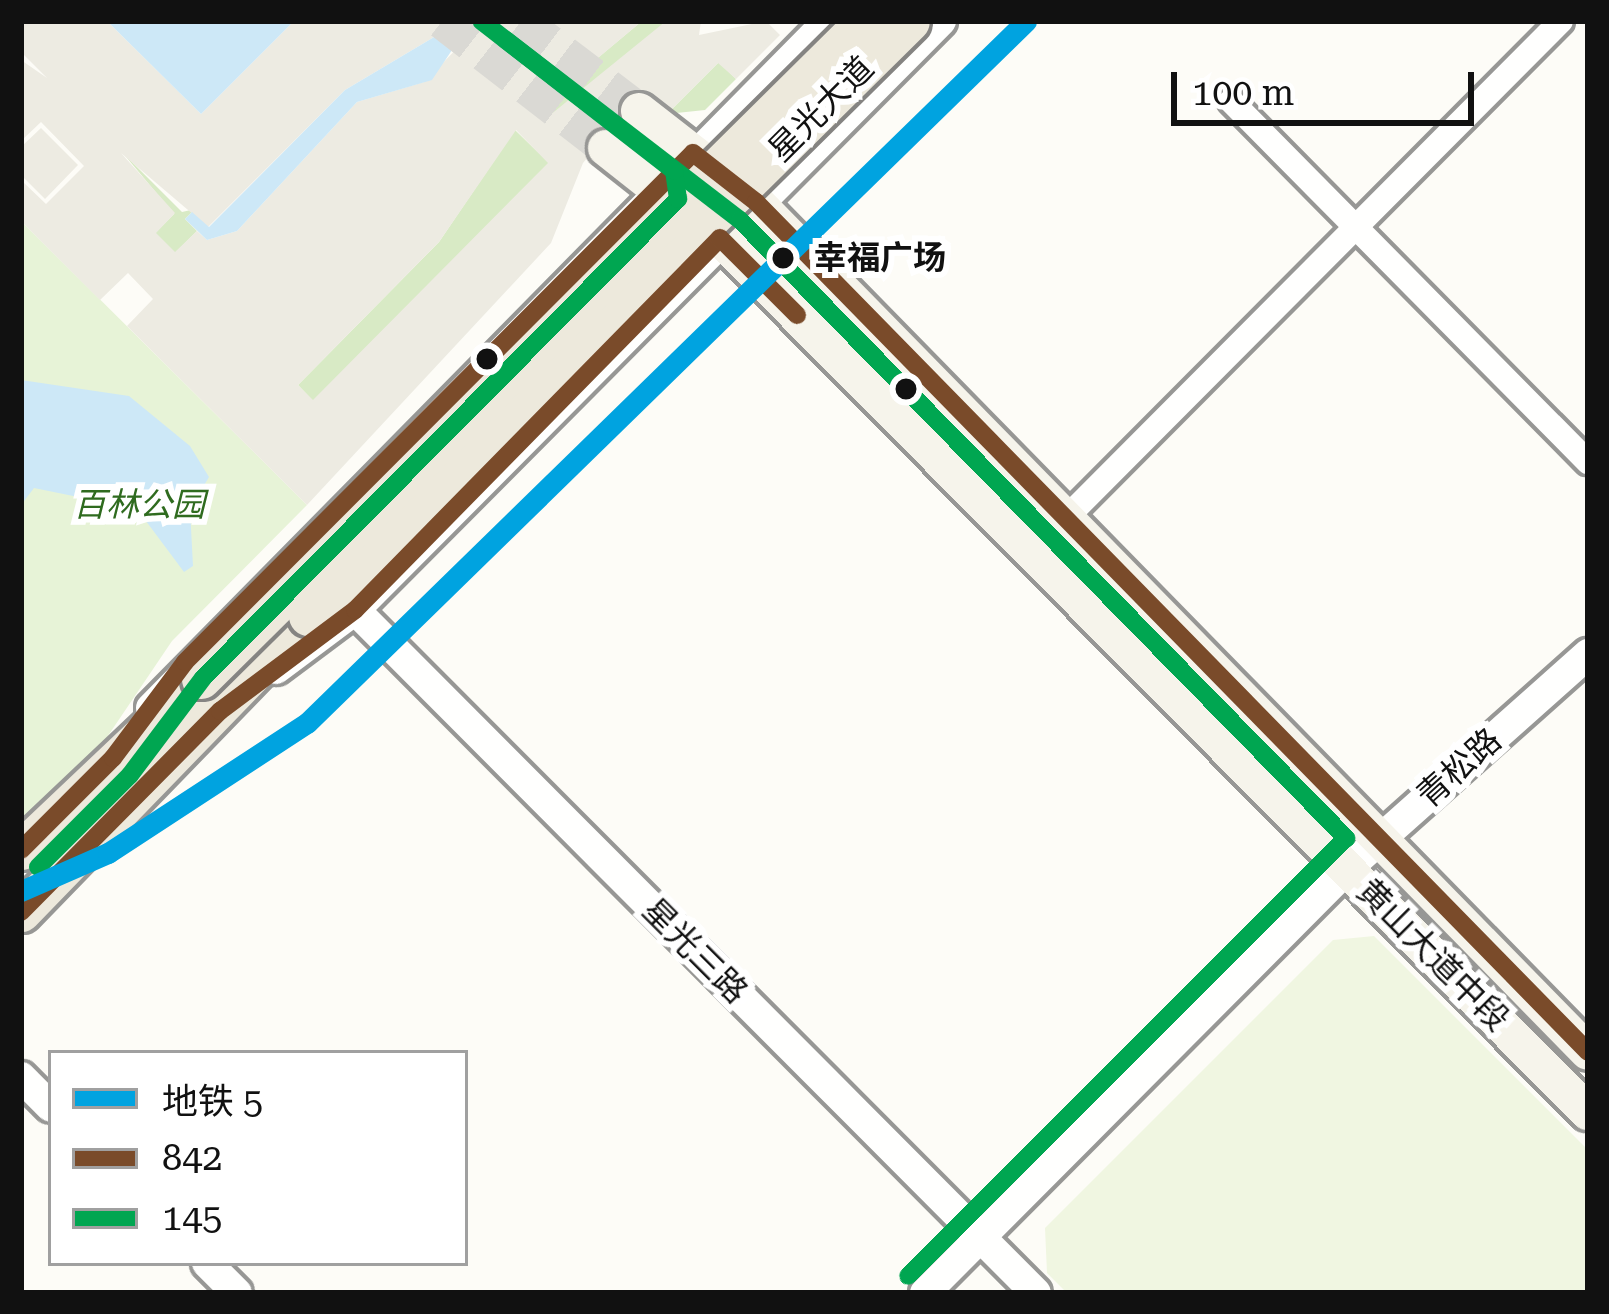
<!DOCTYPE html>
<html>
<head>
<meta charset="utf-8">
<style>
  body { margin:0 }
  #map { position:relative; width:1609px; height:1314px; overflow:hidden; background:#fdfcf7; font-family:"Roboto Serif","Noto Sans SC",serif }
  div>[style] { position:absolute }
  .green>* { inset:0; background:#e7f3d7 }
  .forest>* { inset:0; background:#d8eac5 }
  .pitch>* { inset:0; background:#f0f6e1 }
  .plaza>* { inset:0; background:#edebe2 }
  .water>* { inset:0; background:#cde8f7 }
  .secondary-tunnel>* { height:36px; margin-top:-18px; transform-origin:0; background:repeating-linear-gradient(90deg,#dad9d4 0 36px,transparent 0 54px) }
  .roads { filter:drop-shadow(3px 0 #979795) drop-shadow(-3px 0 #979795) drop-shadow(0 3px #979795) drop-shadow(0 -3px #979795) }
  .minor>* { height:24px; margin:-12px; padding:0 12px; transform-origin:12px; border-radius:12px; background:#fffffe }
  .tertiary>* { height:30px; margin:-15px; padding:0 15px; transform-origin:15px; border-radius:15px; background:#fffffe }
  .secondary>* { height:36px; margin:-18px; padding:0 18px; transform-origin:18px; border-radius:18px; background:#f6f4eb }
  .primary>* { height:39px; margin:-19.5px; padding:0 19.5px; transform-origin:19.5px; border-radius:19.5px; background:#ede9dc }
  .bridges { filter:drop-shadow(3px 0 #858482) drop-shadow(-3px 0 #858482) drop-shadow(0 3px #858482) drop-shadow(0 -3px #858482) }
  .primary-bridge>* { height:39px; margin:-19.5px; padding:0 19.5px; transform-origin:19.5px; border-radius:19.5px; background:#ede9dc }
  .bus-1>* { height:18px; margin:-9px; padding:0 9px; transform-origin:9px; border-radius:9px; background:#7a4b2a }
  .bus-2>* { height:18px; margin:-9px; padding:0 9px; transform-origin:9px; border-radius:9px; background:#00a651 }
  .metro-1>* { height:21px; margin:-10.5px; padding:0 10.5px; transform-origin:10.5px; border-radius:10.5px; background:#00a3e0 }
  .dots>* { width:33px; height:33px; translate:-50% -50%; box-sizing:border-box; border:6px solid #fff; border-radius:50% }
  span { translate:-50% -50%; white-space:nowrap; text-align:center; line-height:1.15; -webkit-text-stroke:12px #fff; paint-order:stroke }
  .street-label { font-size:33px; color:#111 }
  .stop-label { font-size:33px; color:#111; font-weight:700 }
  .left { translate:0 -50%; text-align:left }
  .park-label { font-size:33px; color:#2f6b1f; font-style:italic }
  .frame { position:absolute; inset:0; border:24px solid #111; pointer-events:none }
  .legend { position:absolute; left:48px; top:1050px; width:420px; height:216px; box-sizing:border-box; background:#fff; border:3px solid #a0a0a0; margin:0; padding:15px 21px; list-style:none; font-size:36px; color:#111 }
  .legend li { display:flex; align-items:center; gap:24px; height:60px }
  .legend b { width:60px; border:3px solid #a0a0a0 }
  .scale { position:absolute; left:1171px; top:72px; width:303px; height:54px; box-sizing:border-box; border:6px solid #111; border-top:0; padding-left:15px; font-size:36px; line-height:42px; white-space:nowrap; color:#111; -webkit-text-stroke:9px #fff; paint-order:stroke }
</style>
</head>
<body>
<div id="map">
  <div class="green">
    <div style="clip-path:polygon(21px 221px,307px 505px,172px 641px,95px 755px,21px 829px)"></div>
  </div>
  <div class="forest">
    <div style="clip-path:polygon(642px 21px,666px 21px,663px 34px,543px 121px,534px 111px)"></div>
    <div style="clip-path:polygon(719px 62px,736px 79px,705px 110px,667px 114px)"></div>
    <div style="clip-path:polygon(515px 130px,549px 163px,313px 401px,298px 385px,439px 242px)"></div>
    <div style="clip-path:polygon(122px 152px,182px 212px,195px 209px,185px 219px,197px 231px,175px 253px,155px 233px,174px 214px)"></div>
  </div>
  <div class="pitch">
    <div style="clip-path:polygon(1374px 936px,1588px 1150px,1588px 1293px,1067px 1293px,1047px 1273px,1045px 1228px,1333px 940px)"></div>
  </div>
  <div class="plaza">
    <div style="clip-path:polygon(evenodd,21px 21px,107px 21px,201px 114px,294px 21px,461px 21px,345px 90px,208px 227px,121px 153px,175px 213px,156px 233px,175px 252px,197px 231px,207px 240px,237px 231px,357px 102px,424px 82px,484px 21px,642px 21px,535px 111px,544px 120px,666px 21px,701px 21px,699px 35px,766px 21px,780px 35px,736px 79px,718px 63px,667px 114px,638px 96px,583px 163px,551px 243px,307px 505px,127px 326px,153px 299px,128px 273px,100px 300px,21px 221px,21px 180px,46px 204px,84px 166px,41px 122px,21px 141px,21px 60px,47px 78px,21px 52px,21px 21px,516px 130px,548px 163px,313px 400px,298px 385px,439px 242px,516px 130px)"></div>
    <div style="clip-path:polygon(41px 128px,78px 165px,45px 199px,21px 175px,21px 147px)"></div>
  </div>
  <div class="water">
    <div style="clip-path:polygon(107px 21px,294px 21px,201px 114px)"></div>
    <div style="clip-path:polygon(461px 21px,485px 25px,460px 38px,432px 80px,357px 102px,237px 231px,207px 240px,185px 219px,192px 212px,209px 227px,345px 90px)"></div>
    <div style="clip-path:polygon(21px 380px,129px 396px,190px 446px,209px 477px,190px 509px,193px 566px,184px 572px,137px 509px,34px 488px,21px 505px)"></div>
  </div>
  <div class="secondary-tunnel">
    <div style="left:442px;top:21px;width:207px;rotate:37.8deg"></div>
    <div style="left:521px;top:21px;width:148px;rotate:37.3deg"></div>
  </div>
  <div class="roads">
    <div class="minor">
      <div style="left:1231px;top:101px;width:508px;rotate:45.32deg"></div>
      <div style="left:1067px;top:517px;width:700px;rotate:-45.12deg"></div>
    </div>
    <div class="tertiary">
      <div style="left:355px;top:610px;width:964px;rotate:45.08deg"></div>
      <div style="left:276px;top:669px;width:99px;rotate:-36.8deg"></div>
      <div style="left:355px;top:610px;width:831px;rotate:-45.15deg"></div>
      <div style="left:151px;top:708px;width:965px;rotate:-45.42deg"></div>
      <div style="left:21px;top:1077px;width:42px;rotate:45deg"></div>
      <div style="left:207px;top:1263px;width:42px;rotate:45deg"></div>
      <div style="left:925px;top:1293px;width:600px;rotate:-45.14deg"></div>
      <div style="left:1348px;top:868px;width:322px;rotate:-41.7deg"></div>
    </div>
    <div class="secondary">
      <div style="left:639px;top:111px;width:148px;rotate:37.9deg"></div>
      <div style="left:756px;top:202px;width:1189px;rotate:45.61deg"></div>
      <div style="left:606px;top:148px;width:145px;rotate:38.3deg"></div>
      <div style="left:720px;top:238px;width:1232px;rotate:45.2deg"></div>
    </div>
    <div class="primary">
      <div style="left:21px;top:850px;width:248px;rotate:-43.5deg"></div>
      <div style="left:21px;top:912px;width:412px;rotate:-45.9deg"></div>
    </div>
  </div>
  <div class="bridges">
    <div class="primary-bridge">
      <div style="left:308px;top:616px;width:846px;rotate:-44.66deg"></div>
      <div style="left:201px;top:679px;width:935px;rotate:-44.74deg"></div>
    </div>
  </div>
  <div class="bus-1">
    <div style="left:21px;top:850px;width:130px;rotate:-45deg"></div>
    <div style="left:113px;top:758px;width:120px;rotate:-53.1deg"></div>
    <div style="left:185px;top:662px;width:719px;rotate:-45.06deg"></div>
    <div style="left:693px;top:153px;width:80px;rotate:37.9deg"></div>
    <div style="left:756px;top:202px;width:1189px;rotate:45.61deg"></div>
    <div style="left:21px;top:912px;width:283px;rotate:-45.3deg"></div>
    <div style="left:220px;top:711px;width:169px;rotate:-36.8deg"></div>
    <div style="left:355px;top:610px;width:521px;rotate:-45.54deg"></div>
    <div style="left:720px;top:238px;width:109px;rotate:45deg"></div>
  </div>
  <div class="bus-2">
    <div style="left:506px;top:40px;width:295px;rotate:37.6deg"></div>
    <div style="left:740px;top:220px;width:866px;rotate:45.56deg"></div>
    <div style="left:1346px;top:838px;width:619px;rotate:135deg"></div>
    <div style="left:38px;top:867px;width:130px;rotate:-45deg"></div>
    <div style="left:130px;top:775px;width:121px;rotate:-53deg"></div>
    <div style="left:203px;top:678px;width:675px;rotate:-45.24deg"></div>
    <div style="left:678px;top:199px;width:28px;rotate:-98deg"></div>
    <div style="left:674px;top:171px;width:244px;rotate:-142.1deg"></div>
  </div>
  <div class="metro-1">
    <div style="left:21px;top:891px;width:95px;rotate:-23.6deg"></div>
    <div style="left:108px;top:853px;width:238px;rotate:-33.2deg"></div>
    <div style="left:307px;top:723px;width:1005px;rotate:-44.31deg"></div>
  </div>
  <div class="dots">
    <div style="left:783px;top:258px;background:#111"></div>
    <div style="left:487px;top:359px;background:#111"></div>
    <div style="left:906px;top:389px;background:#111"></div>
  </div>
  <div class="street-label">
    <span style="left:821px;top:109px;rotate:-45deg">星光大道</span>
    <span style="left:1459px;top:768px;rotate:-42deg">青松路</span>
    <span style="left:695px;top:951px;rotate:45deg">星光三路</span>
    <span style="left:1433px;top:955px;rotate:45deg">黄山大道中段</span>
  </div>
  <div class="stop-label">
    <span class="left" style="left:814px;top:258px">幸福广场</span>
  </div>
  <div class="park-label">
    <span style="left:139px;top:505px">百林公园</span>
  </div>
  <div class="frame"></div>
  <ul class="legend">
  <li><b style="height:15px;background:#00a3e0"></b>地铁 5</li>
  <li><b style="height:15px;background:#7a4b2a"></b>842</li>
  <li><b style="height:15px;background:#00a651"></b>145</li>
  </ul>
  <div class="scale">100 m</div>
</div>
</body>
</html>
